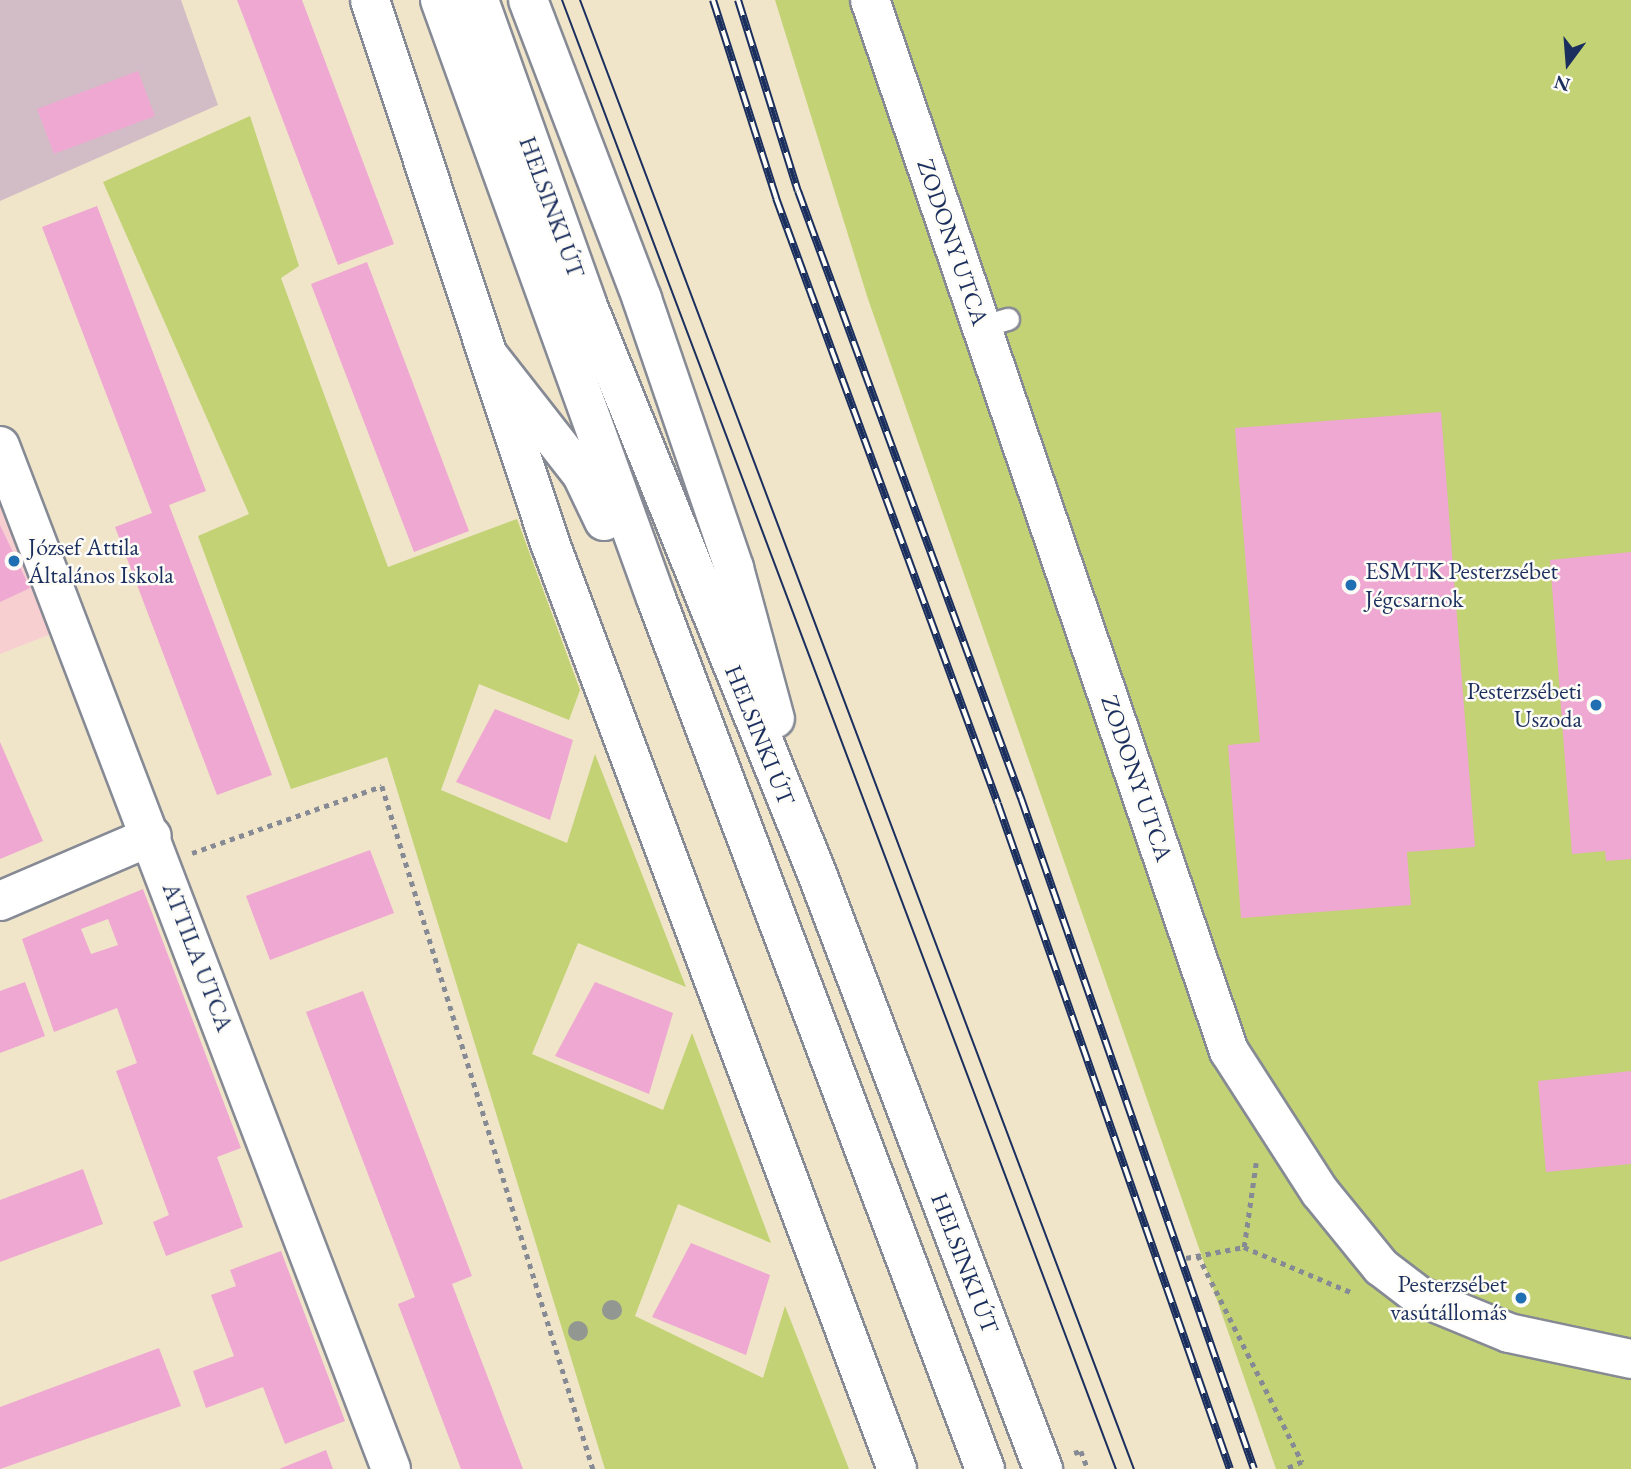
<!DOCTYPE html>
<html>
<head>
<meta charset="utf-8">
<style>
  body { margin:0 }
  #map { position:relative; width:1631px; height:1469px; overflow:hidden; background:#f0e5c9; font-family:"EB Garamond",serif }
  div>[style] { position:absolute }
  .built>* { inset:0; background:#f7cfd1 }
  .industrial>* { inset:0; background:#d2bdc6 }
  .green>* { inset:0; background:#c2d275 }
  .building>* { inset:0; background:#eea8d1 }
  .path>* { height:4.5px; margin-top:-2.25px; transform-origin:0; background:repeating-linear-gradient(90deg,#868a94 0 5px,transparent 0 10px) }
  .roads { filter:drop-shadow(2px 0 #868a94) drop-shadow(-2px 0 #868a94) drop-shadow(0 2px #868a94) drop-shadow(0 -2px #868a94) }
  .service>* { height:21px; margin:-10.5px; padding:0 10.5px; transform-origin:10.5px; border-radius:10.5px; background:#fff }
  .minor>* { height:38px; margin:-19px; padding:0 19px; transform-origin:19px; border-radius:19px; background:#fff }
  .primary>* { height:38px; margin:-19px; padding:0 19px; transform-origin:19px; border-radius:19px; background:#fff }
  .tram>* { height:2px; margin:-1px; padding:0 1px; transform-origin:1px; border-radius:1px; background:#1b2f5e }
  .rail>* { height:8px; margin-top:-4px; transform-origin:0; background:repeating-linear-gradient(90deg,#fdfcf7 0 16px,#1b2f5e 0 32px); box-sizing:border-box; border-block:2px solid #1b2f5e }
  .trees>* { width:20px; height:20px; margin:-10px; border-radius:50%; background:#929791 }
  .dots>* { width:19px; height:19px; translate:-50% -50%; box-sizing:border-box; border:4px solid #fdfcf7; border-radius:50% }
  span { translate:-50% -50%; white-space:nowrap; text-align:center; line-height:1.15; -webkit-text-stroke:5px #fdfcf7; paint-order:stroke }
  .street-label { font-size:24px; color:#1b2f5e }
  .poi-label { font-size:24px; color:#1b2f5e }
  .left { translate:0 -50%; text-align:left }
  .right { translate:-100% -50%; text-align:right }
  .north { position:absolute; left:1533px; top:28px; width:70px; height:70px; -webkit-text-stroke:5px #fdfcf7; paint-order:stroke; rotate:196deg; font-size:19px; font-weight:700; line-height:28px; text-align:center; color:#1b2f5e }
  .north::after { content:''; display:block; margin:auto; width:24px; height:32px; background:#1b2f5e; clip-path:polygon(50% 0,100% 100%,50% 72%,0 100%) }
</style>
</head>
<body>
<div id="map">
  <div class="built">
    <div style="clip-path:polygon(0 490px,56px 632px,0 654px)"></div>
  </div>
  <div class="industrial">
    <div style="clip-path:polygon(0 0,181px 0,218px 105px,0 201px)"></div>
  </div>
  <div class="green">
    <div style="clip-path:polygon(775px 0,1631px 0,1631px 1469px,1276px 1469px,868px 299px)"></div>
    <div style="clip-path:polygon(250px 116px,299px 266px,281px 278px,388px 567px,517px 519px,580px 690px,569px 720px,479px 684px,441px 790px,567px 843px,595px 754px,686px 987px,578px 943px,532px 1054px,663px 1110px,692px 1033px,771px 1243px,678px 1204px,635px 1316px,763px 1378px,785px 1306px,849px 1469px,605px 1469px,387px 757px,291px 789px,198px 536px,249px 514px,103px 182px)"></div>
  </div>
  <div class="building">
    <div style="clip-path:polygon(237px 0,302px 0,394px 244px,338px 265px)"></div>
    <div style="clip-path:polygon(138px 71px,155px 116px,54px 154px,37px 109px)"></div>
    <div style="clip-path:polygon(97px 206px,206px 491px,169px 505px,272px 775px,217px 795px,115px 527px,152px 513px,42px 227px)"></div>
    <div style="clip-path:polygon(367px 262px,469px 531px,414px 552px,311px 284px)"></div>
    <div style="clip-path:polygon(1441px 412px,1475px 847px,1407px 852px,1411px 905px,1241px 918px,1228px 745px,1260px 742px,1235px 428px)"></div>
    <div style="clip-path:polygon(0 525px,30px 588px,0 602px)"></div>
    <div style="clip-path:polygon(1631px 552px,1631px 859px,1606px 861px,1605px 851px,1572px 854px,1550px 560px)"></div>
    <div style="clip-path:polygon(495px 709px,573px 740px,550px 820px,456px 782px)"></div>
    <div style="clip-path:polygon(0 742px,43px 841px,0 859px)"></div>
    <div style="clip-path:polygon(370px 850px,394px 913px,270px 960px,246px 896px)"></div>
    <div style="clip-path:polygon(evenodd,143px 889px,241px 1148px,217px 1157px,243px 1227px,166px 1256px,153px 1222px,169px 1215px,116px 1071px,137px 1063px,117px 1008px,54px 1032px,22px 939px,143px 889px,108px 919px,118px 945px,91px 954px,81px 929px,108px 919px)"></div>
    <div style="clip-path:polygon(25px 982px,45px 1036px,0 1053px,0 991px)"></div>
    <div style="clip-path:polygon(595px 982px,673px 1013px,649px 1094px,555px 1056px)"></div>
    <div style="clip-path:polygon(363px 991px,472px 1276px,452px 1284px,523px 1469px,461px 1469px,398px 1304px,415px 1297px,306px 1012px)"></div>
    <div style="clip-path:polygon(1631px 1071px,1631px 1164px,1546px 1172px,1538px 1081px)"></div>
    <div style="clip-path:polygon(83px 1169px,103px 1224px,0 1262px,0 1200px)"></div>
    <div style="clip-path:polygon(691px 1243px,770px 1275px,746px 1355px,652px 1317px)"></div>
    <div style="clip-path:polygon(281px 1251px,345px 1421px,285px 1444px,263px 1387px,206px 1408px,193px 1371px,234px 1356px,211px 1295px,236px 1286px,230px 1270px)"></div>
    <div style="clip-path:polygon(159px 1348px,181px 1406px,0 1469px,0 1407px)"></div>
    <div style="clip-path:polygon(326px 1450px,333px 1469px,279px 1469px)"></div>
  </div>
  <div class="path">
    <div style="left:192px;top:853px;width:201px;rotate:-19.4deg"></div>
    <div style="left:382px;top:786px;width:715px;rotate:72.83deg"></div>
    <div style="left:1244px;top:1247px;width:118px;rotate:22.9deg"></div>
    <div style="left:1198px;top:1255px;width:232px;rotate:63.3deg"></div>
    <div style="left:1302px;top:1462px;width:17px;rotate:156deg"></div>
    <div style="left:1186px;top:1258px;width:59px;rotate:-10.7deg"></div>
    <div style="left:1244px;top:1247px;width:85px;rotate:-81.9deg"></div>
    <div style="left:1074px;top:1453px;width:7px;rotate:-16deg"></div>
    <div style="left:1081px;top:1451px;width:19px;rotate:69deg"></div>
  </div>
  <div class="roads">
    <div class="service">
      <div style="left:983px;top:326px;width:26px;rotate:-16deg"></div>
    </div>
    <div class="minor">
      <div style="left:370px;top:0;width:572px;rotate:71.66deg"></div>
      <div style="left:550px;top:543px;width:989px;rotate:69.46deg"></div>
      <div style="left:870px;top:0;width:1111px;rotate:71.14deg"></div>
      <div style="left:1229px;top:1051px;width:168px;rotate:57.2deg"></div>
      <div style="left:1320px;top:1192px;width:97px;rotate:50.9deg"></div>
      <div style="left:1381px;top:1267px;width:48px;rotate:37.3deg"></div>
      <div style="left:1419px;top:1296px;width:97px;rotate:22.3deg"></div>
      <div style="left:1509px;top:1333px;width:125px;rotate:12deg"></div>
      <div style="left:0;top:446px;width:1095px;rotate:69.08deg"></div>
      <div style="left:0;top:901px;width:165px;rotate:-23.2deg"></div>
    </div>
    <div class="primary">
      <div style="left:440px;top:0;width:636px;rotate:70.14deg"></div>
      <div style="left:656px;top:598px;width:931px;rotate:69.31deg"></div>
      <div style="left:479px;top:0;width:323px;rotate:70.4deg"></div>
      <div style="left:587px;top:304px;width:611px;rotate:68.01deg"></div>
      <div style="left:816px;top:871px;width:640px;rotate:69.21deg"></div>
      <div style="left:528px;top:0;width:320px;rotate:69.1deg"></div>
      <div style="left:642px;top:299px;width:284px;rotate:71.1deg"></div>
      <div style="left:734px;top:568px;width:156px;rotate:74.8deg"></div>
      <div style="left:488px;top:355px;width:152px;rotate:51.9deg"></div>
      <div style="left:582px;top:475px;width:51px;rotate:64.4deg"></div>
    </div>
  </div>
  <div class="tram">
    <div style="left:562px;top:0;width:1570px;rotate:69.34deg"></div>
    <div style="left:580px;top:0;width:1570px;rotate:69.34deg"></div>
  </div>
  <div class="rail">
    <div style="left:713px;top:0;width:208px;rotate:72.3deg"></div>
    <div style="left:776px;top:198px;width:645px;rotate:69.88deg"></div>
    <div style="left:998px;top:804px;width:704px;rotate:70.77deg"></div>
    <div style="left:738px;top:0;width:200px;rotate:72.6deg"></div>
    <div style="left:798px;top:191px;width:647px;rotate:69.83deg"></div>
    <div style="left:1021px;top:798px;width:710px;rotate:70.85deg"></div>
  </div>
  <div class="trees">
    <div style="left:612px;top:1310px"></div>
    <div style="left:578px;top:1331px"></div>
  </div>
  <div class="dots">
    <div style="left:14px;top:561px;background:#1f6fb2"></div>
    <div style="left:1351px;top:585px;background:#1f6fb2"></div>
    <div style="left:1596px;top:705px;background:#1f6fb2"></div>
    <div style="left:1521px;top:1298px;background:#1f6fb2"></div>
  </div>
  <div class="street-label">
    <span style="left:552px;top:207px;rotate:70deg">HELSINKI ÚT</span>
    <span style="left:953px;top:242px;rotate:71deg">ZODONY UTCA</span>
    <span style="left:760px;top:735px;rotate:68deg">HELSINKI ÚT</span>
    <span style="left:1137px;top:778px;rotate:71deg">ZODONY UTCA</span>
    <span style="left:198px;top:957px;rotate:69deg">ATTILA UTCA</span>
    <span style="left:965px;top:1263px;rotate:69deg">HELSINKI ÚT</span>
  </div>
  <div class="poi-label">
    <span class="left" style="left:28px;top:561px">József Attila<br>Általános Iskola</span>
    <span class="left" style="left:1365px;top:585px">ESMTK Pesterzsébet<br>Jégcsarnok</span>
    <span class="right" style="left:1582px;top:705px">Pesterzsébeti<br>Uszoda</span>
    <span class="right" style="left:1507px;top:1298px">Pesterzsébet<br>vasútállomás</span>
  </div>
  <div class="north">N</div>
</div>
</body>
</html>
